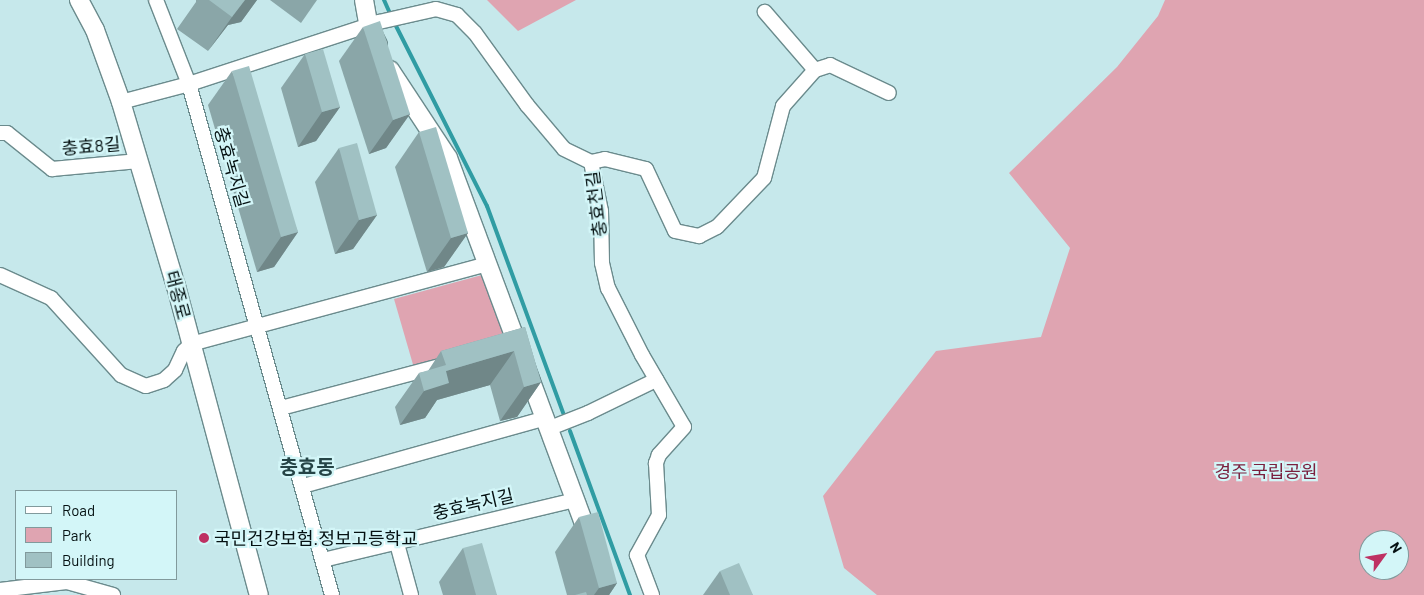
<!DOCTYPE html>
<html>
<head>
<meta charset="utf-8">
<style>
  body { margin:0 }
  #map { position:relative; width:1424px; height:595px; overflow:hidden; background:#c6e8eb; font-family:Barlow,"Noto Sans KR",sans-serif }
  div>[style] { position:absolute }
  .green>* { inset:0; background:#dfa4b1 }
  .stream>* { height:4px; margin:-2px; padding:0 2px; transform-origin:2px; border-radius:2px; background:#309ca3 }
  .roads { filter:drop-shadow(1px 0 #6b8b8d) drop-shadow(-1px 0 #6b8b8d) drop-shadow(0 1px #6b8b8d) drop-shadow(0 -1px #6b8b8d) }
  .minor>* { height:14px; margin:-7px; padding:0 7px; transform-origin:7px; border-radius:7px; background:#fff }
  .tertiary>* { height:18px; margin:-9px; padding:0 9px; transform-origin:9px; border-radius:9px; background:#fff }
  .wall>* { inset:0; background:#8aa6a8 }
  .shaded-wall>* { inset:0; background:#708788 }
  .building>* { inset:0; background:#a0c1c3 }
  .dots>* { width:14px; height:14px; translate:-50% -50%; box-sizing:border-box; border:2px solid #d3f6f8; border-radius:50% }
  span { translate:-50% -50%; white-space:nowrap; text-align:center; line-height:1.15; -webkit-text-stroke:4.5px #d3f6f8; paint-order:stroke }
  .street-label { font-size:18px; color:#051112 }
  .park-label { font-size:18px; color:#7a203e }
  .poi-label { font-size:18px; color:#051112 }
  .left { translate:0 -50%; text-align:left }
  .quarter-label { font-size:20px; color:#254446; font-weight:700 }
  .legend { position:absolute; left:15px; top:490px; width:162px; height:90px; box-sizing:border-box; background:#d3f6f8; border:1px solid #819a9c; margin:0; padding:6px 9px; list-style:none; font-size:15px; color:#051112 }
  .legend li { display:flex; align-items:center; gap:10px; height:25px }
  .legend b { width:25px; border:1px solid #819a9c }
  .north { position:absolute; left:1359px; top:530px; width:50px; height:50px; box-sizing:border-box; background:#d3f6f8; border:1px solid #819a9c; border-radius:50%; rotate:58deg; font-size:14px; font-weight:700; line-height:20px; text-align:center; color:#051112 }
  .north::after { content:''; display:block; margin:auto; width:18px; height:22px; background:#be3163; clip-path:polygon(50% 0,100% 100%,50% 72%,0 100%) }
</style>
</head>
<body>
<div id="map">
  <div class="green">
    <div style="clip-path:polygon(487px 0,576px 0,518px 31px)"></div>
    <div style="clip-path:polygon(evenodd,1165px 0,1424px 0,1424px 595px,877px 595px,844px 568px,823px 496px,936px 351px,1041px 337px,1070px 248px,1009px 173px,1117px 67px,1158px 16px,1165px 0,1369px 540px,1399px 540px,1399px 570px,1369px 570px,1369px 540px)"></div>
    <div style="clip-path:polygon(482px 275px,490px 279px,510px 334px,414px 368px,394px 299px)"></div>
  </div>
  <div class="stream">
    <div style="left:384px;top:0;width:17px;rotate:66deg"></div>
    <div style="left:394px;top:22px;width:206px;rotate:63.2deg"></div>
    <div style="left:487px;top:206px;width:221px;rotate:69.8deg"></div>
    <div style="left:570px;top:431px;width:175px;rotate:69.9deg"></div>
  </div>
  <div class="roads">
    <div class="minor">
      <div style="left:156px;top:0;width:90px;rotate:68.6deg"></div>
      <div style="left:189px;top:84px;width:531px;rotate:74.37deg"></div>
      <div style="left:815px;top:70px;width:16px;rotate:-18deg"></div>
      <div style="left:830px;top:65px;width:65px;rotate:25.4deg"></div>
      <div style="left:121px;top:102px;width:70px;rotate:-14.8deg"></div>
      <div style="left:189px;top:84px;width:200px;rotate:-18.1deg"></div>
      <div style="left:379px;top:22px;width:58px;rotate:-12.8deg"></div>
      <div style="left:436px;top:9px;width:22px;rotate:16deg"></div>
      <div style="left:457px;top:15px;width:25px;rotate:45deg"></div>
      <div style="left:475px;top:33px;width:89px;rotate:54.2deg"></div>
      <div style="left:527px;top:105px;width:57px;rotate:49.9deg"></div>
      <div style="left:564px;top:149px;width:30px;rotate:26deg"></div>
      <div style="left:591px;top:162px;width:50px;rotate:78.5deg"></div>
      <div style="left:601px;top:211px;width:52px;rotate:88.9deg"></div>
      <div style="left:602px;top:263px;width:26px;rotate:77deg"></div>
      <div style="left:608px;top:288px;width:75px;rotate:63.1deg"></div>
      <div style="left:642px;top:355px;width:83px;rotate:59.7deg"></div>
      <div style="left:684px;top:427px;width:38px;rotate:132deg"></div>
      <div style="left:659px;top:455px;width:9px;rotate:111deg"></div>
      <div style="left:656px;top:463px;width:52px;rotate:86.7deg"></div>
      <div style="left:659px;top:515px;width:46px;rotate:118.8deg"></div>
      <div style="left:637px;top:555px;width:43px;rotate:69.4deg"></div>
      <div style="left:0;top:133px;width:7px"></div>
      <div style="left:7px;top:133px;width:58px;rotate:38.7deg"></div>
      <div style="left:52px;top:169px;width:87px;rotate:-5.3deg"></div>
      <div style="left:591px;top:162px;width:14px;rotate:-12deg"></div>
      <div style="left:605px;top:159px;width:42px;rotate:13.7deg"></div>
      <div style="left:646px;top:169px;width:68px;rotate:64.9deg"></div>
      <div style="left:675px;top:231px;width:25px;rotate:12deg"></div>
      <div style="left:699px;top:236px;width:20px;rotate:-27deg"></div>
      <div style="left:717px;top:227px;width:68px;rotate:-46.2deg"></div>
      <div style="left:764px;top:178px;width:74px;rotate:-75.2deg"></div>
      <div style="left:783px;top:106px;width:48px;rotate:-48.4deg"></div>
      <div style="left:815px;top:70px;width:77px;rotate:-130.8deg"></div>
      <div style="left:0;top:275px;width:56px;rotate:24.3deg"></div>
      <div style="left:51px;top:298px;width:104px;rotate:47.7deg"></div>
      <div style="left:121px;top:375px;width:27px;rotate:24deg"></div>
      <div style="left:146px;top:386px;width:19px;rotate:-18deg"></div>
      <div style="left:164px;top:380px;width:15px;rotate:-42deg"></div>
      <div style="left:175px;top:370px;width:21px;rotate:-65deg"></div>
      <div style="left:184px;top:351px;width:10px;rotate:-45deg"></div>
      <div style="left:191px;top:344px;width:308px;rotate:-15.1deg"></div>
      <div style="left:281px;top:408px;width:172px;rotate:-14.8deg"></div>
      <div style="left:550px;top:428px;width:41px;rotate:-21.5deg"></div>
      <div style="left:588px;top:413px;width:76px;rotate:-25.9deg"></div>
      <div style="left:303px;top:486px;width:252px;rotate:-15.6deg"></div>
      <div style="left:396px;top:540px;width:57px;rotate:74.7deg"></div>
      <div style="left:323px;top:560px;width:258px;rotate:-13.4deg"></div>
      <div style="left:0;top:590px;width:67px;rotate:-6.8deg"></div>
      <div style="left:67px;top:582px;width:48px;rotate:15.8deg"></div>
    </div>
    <div class="tertiary">
      <div style="left:79px;top:0;width:34px;rotate:62deg"></div>
      <div style="left:95px;top:30px;width:77px;rotate:70.1deg"></div>
      <div style="left:121px;top:102px;width:192px;rotate:73.4deg"></div>
      <div style="left:176px;top:286px;width:320px;rotate:75deg"></div>
      <div style="left:364px;top:0;width:27px;rotate:80deg"></div>
      <div style="left:369px;top:27px;width:20px;rotate:63deg"></div>
      <div style="left:390px;top:70px;width:105px;rotate:56.6deg"></div>
      <div style="left:448px;top:158px;width:407px;rotate:69.6deg"></div>
    </div>
  </div>
  <div class="wall">
    <div style="clip-path:polygon(196px 0,257px 0,241px 22px,228px 25px,208px 51px,177px 29px,196px 2px)"></div>
    <div style="clip-path:polygon(270px 0,317px 0,301px 23px)"></div>
    <div style="clip-path:polygon(363px 27px,410px 114px,386px 148px,369px 154px,339px 61px)"></div>
    <div style="clip-path:polygon(305px 54px,340px 107px,316px 141px,298px 147px,281px 88px)"></div>
    <div style="clip-path:polygon(232px 71px,298px 232px,274px 267px,257px 272px,208px 105px)"></div>
    <div style="clip-path:polygon(419px 132px,468px 233px,444px 267px,427px 272px,395px 167px)"></div>
    <div style="clip-path:polygon(339px 148px,377px 215px,353px 249px,335px 254px,315px 182px)"></div>
    <div style="clip-path:polygon(525px 327px,541px 382px,517px 417px,500px 421px,490px 385px,437px 400px,425px 418px,400px 425px,395px 407px,419px 373px,428px 371px,441px 351px)"></div>
    <div style="clip-path:polygon(579px 517px,617px 583px,609px 595px,567px 595px,555px 552px)"></div>
    <div style="clip-path:polygon(463px 548px,497px 595px,443px 595px,439px 582px)"></div>
    <div style="clip-path:polygon(720px 571px,753px 595px,703px 595px)"></div>
  </div>
  <div class="shaded-wall">
    <div style="clip-path:polygon(239px 0,257px 0,241px 22px,228px 25px,208px 51px,232px 17px)"></div>
    <div style="clip-path:polygon(340px 107px,316px 141px,298px 147px,322px 112px)"></div>
    <div style="clip-path:polygon(410px 114px,386px 148px,369px 154px,393px 120px)"></div>
    <div style="clip-path:polygon(377px 215px,353px 249px,335px 254px,359px 220px)"></div>
    <div style="clip-path:polygon(298px 232px,274px 267px,257px 272px,281px 237px)"></div>
    <div style="clip-path:polygon(468px 233px,444px 267px,427px 272px,451px 238px)"></div>
    <div style="clip-path:polygon(514px 351px,490px 385px,437px 400px,425px 418px,400px 425px,424px 391px,446px 371px)"></div>
    <div style="clip-path:polygon(541px 382px,517px 417px,500px 421px,524px 387px)"></div>
    <div style="clip-path:polygon(617px 583px,609px 595px,594px 595px,599px 588px)"></div>
  </div>
  <div class="building">
    <div style="clip-path:polygon(209px 0,245px 0,232px 17px)"></div>
    <div style="clip-path:polygon(380px 21px,410px 114px,393px 120px,363px 27px)"></div>
    <div style="clip-path:polygon(323px 49px,340px 107px,322px 112px,305px 54px)"></div>
    <div style="clip-path:polygon(249px 66px,298px 232px,281px 237px,232px 71px)"></div>
    <div style="clip-path:polygon(436px 127px,468px 233px,451px 238px,419px 132px)"></div>
    <div style="clip-path:polygon(357px 143px,377px 215px,359px 220px,339px 148px)"></div>
    <div style="clip-path:polygon(525px 327px,541px 382px,524px 387px,514px 351px,446px 371px,449px 383px,424px 391px,419px 373px,446px 365px,441px 351px)"></div>
    <div style="clip-path:polygon(598px 512px,617px 583px,599px 588px,579px 517px)"></div>
    <div style="clip-path:polygon(482px 543px,497px 595px,476px 595px,463px 548px)"></div>
    <div style="clip-path:polygon(739px 563px,753px 595px,730px 595px,720px 571px)"></div>
    <div style="clip-path:polygon(586px 592px,587px 595px,575px 595px)"></div>
  </div>
  <div class="dots">
    <div style="left:204px;top:538px;background:#be3163"></div>
  </div>
  <div class="street-label">
    <span style="left:91px;top:146px;rotate:-5deg">충효8길</span>
    <span style="left:232px;top:167px;rotate:74deg">충효녹지길</span>
    <span style="left:596px;top:204px;rotate:-97deg">충효천길</span>
    <span style="left:178px;top:295px;rotate:75deg">태종로</span>
    <span style="left:473px;top:504px;rotate:-13deg">충효녹지길</span>
  </div>
  <div class="park-label">
    <span style="left:1266px;top:471px">경주 국립공원</span>
  </div>
  <div class="poi-label">
    <span class="left" style="left:214px;top:538px">국민건강보험.정보고등학교</span>
  </div>
  <div class="quarter-label">
    <span style="left:307px;top:466px">충효동</span>
  </div>
  <ul class="legend">
  <li><b style="height:6px;background:#fff"></b>Road</li>
  <li><b style="height:14px;background:#dfa4b1"></b>Park</li>
  <li><b style="height:14px;background:#a0c1c3"></b>Building</li>
  </ul>
  <div class="north">N</div>
</div>
</body>
</html>
